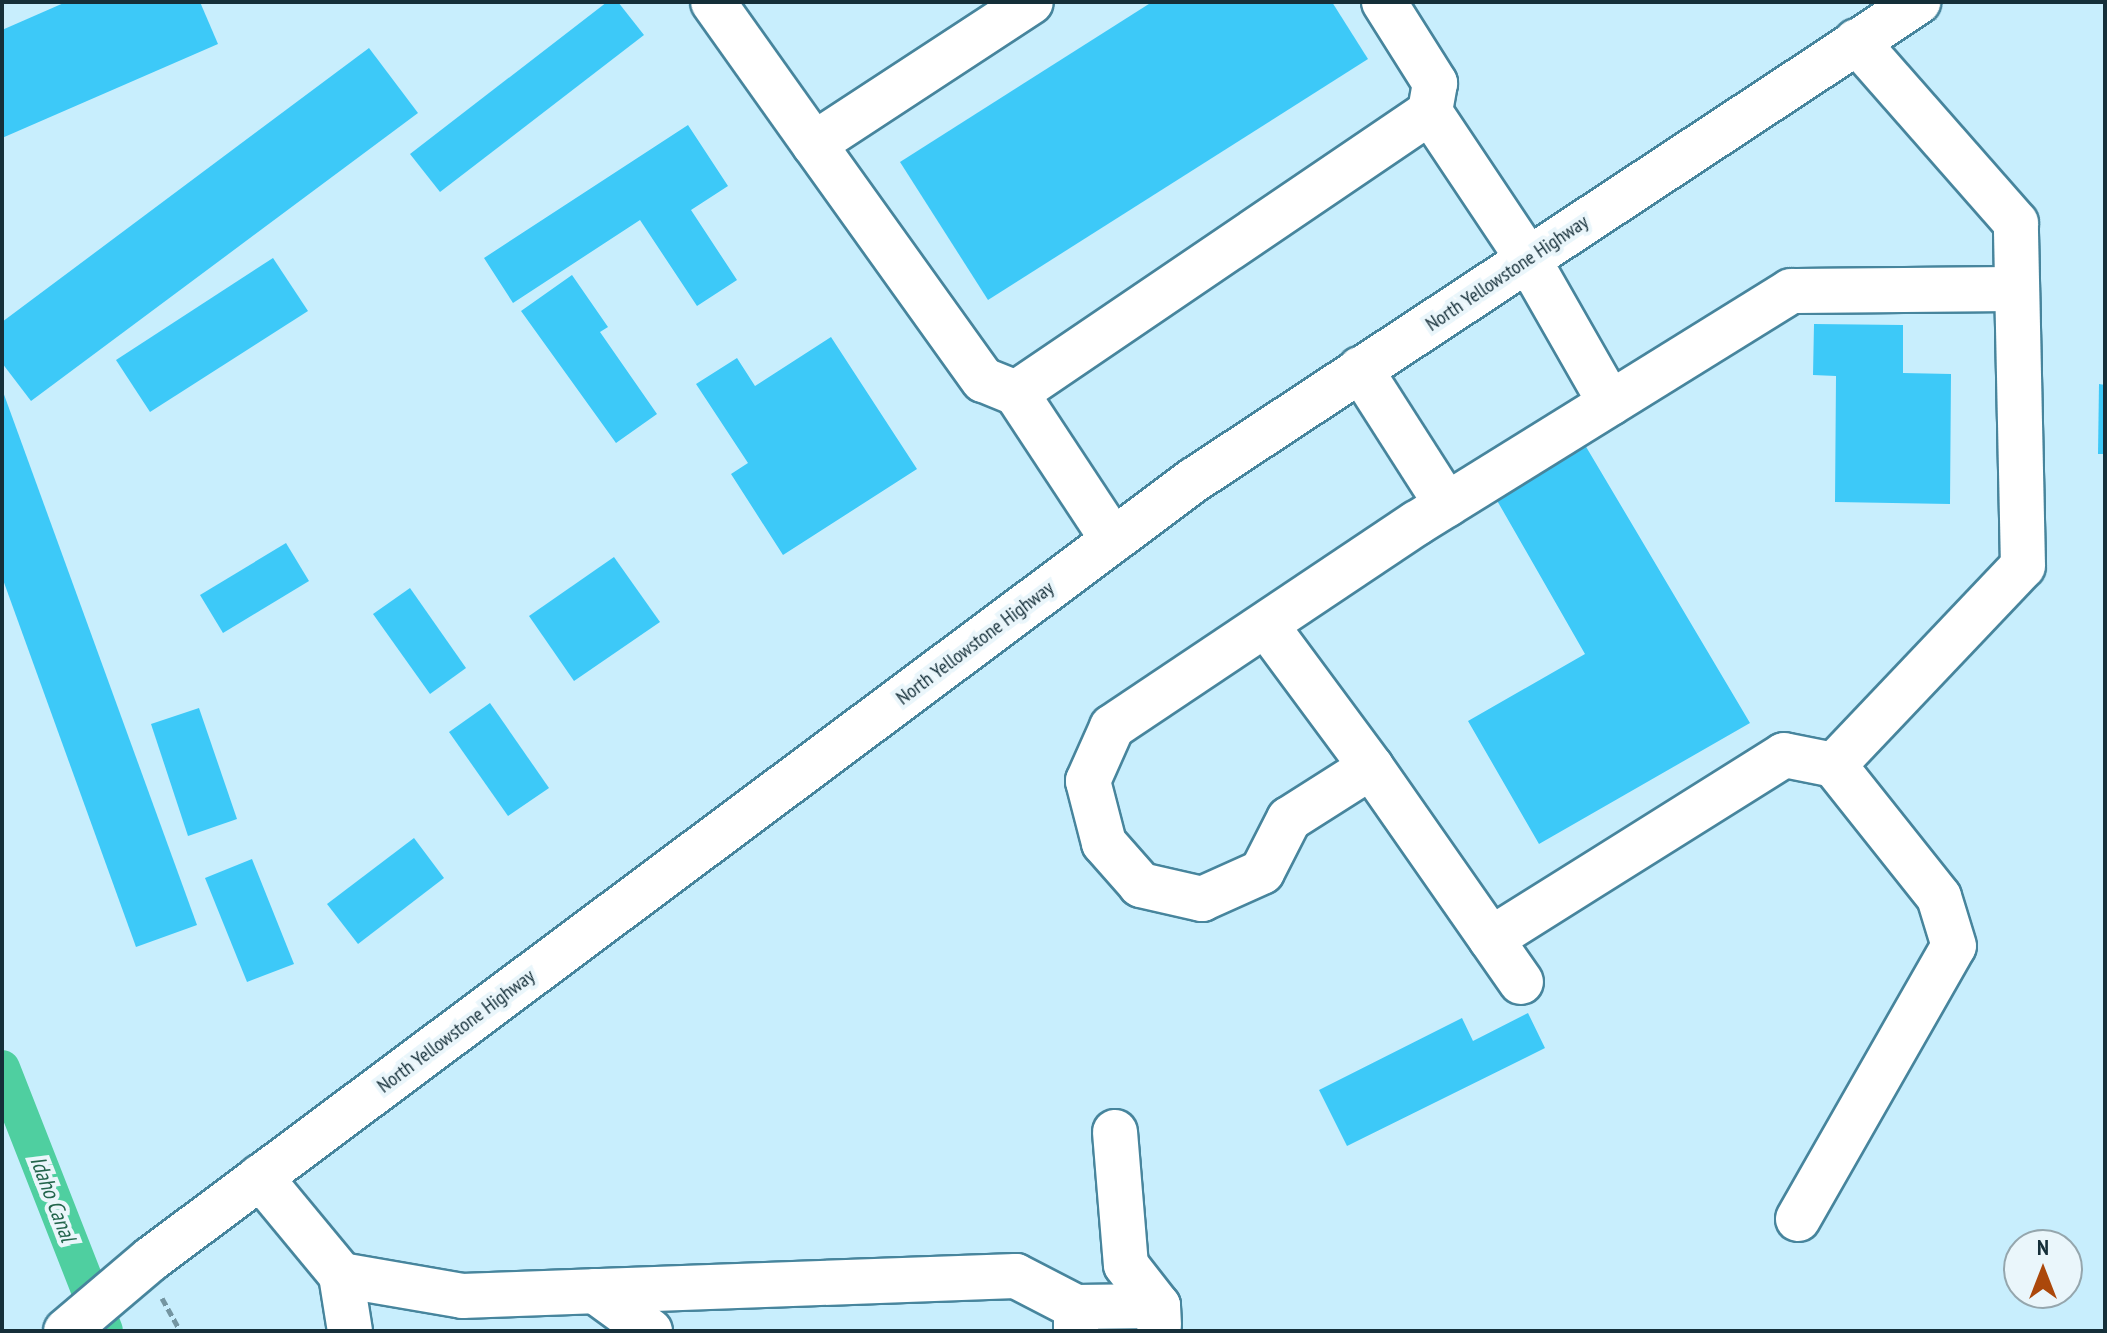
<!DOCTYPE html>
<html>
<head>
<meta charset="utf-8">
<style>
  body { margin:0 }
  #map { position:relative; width:2107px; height:1333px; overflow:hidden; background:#c8eefd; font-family:"PT Sans Narrow",sans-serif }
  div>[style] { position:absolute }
  .canal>* { height:36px; margin:-18px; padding:0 18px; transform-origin:18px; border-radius:18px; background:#4fcfa0 }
  .building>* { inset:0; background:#3dc9f8 }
  .path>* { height:5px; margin-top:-2.5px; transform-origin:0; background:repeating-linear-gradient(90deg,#7495a1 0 8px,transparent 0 12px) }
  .roads { filter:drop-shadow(2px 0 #47859d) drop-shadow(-2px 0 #47859d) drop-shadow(0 2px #47859d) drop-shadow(0 -2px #47859d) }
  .minor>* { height:44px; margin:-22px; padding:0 22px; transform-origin:22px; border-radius:22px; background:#fff }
  .highway>* { height:44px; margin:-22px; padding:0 22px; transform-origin:22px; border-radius:22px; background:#fff }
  span { translate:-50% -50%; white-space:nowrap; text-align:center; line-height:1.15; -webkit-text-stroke:8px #eaf6fb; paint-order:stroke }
  .street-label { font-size:20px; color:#152f39 }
  .water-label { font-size:22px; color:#23654c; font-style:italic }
  .frame { position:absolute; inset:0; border:4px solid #152f39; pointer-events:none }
  .north { position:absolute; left:2003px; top:1229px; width:80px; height:80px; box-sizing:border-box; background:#eaf6fb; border:2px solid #95a6ad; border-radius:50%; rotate:0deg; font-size:22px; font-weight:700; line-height:32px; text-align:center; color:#152f39 }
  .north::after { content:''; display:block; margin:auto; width:28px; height:36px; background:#ab480b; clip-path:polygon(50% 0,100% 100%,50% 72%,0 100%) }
</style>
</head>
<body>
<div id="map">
  <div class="canal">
    <div style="left:2px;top:1068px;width:282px;rotate:68.6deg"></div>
  </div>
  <div class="building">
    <div style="clip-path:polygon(66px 2px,200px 2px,218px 44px,2px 138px,2px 30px)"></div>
    <div style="clip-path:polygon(607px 2px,618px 2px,644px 35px,440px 192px,410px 154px)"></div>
    <div style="clip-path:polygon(1152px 2px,1332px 2px,1368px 59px,988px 300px,900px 162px)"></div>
    <div style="clip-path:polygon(369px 48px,418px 113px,31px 401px,2px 363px,2px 322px)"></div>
    <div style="clip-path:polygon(688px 125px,728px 186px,691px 210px,737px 280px,697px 306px,640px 220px,513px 303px,484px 258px)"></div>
    <div style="clip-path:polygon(273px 258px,308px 311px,150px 412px,116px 360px)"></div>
    <div style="clip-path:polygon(572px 275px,608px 327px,600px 332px,657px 414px,616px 443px,521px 311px)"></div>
    <div style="clip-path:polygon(1814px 324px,1903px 325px,1903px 373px,1951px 374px,1950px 504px,1835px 502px,1836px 376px,1813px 375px)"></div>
    <div style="clip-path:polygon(831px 337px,917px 469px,783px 555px,731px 474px,748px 463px,696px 384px,737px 358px,755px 386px)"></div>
    <div style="clip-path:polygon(2099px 384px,2105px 385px,2105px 454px,2098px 454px)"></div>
    <div style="clip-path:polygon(2px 389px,197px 925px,136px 947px,2px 577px)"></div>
    <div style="clip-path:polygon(1585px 445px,1750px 723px,1539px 844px,1468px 721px,1585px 654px,1495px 497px)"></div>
    <div style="clip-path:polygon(286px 543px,309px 581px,223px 633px,200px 595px)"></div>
    <div style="clip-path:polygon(614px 557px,660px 622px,574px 681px,529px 616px)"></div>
    <div style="clip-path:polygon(410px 588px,466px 668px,430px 694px,373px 614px)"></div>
    <div style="clip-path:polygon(490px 703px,549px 788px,508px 816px,449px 732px)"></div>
    <div style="clip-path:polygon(199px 708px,237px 819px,188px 836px,151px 724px)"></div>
    <div style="clip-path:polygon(414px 838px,444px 878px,358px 944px,327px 904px)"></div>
    <div style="clip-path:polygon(252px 859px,294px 964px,247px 982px,205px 878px)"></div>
    <div style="clip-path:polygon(1528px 1013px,1545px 1048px,1347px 1146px,1319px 1090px,1462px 1018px,1473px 1041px)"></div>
  </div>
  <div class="path">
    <div style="left:162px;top:1298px;width:38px;rotate:61deg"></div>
  </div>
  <div class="roads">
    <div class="minor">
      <div style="left:713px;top:2px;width:174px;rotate:54.6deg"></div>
      <div style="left:1384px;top:2px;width:96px;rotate:57.8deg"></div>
      <div style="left:1435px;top:83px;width:29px;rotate:100deg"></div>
      <div style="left:1360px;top:369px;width:161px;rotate:57.4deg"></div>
      <div style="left:1016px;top:393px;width:35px;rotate:-158deg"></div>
      <div style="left:983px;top:380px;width:290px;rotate:-125.6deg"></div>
      <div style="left:814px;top:144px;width:259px;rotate:-33.2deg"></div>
      <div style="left:1113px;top:540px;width:176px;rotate:-123.4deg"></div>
      <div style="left:1016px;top:393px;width:500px;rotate:-34.17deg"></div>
      <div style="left:1430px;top:112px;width:177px;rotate:56.3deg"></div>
      <div style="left:1528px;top:259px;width:166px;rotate:60.3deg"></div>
      <div style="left:1266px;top:625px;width:177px;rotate:53.5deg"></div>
      <div style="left:1371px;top:767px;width:97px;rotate:147.6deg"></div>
      <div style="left:1289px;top:819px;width:59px;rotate:117deg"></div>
      <div style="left:1262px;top:872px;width:66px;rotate:155.8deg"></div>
      <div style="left:1202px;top:899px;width:63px;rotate:-167.1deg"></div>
      <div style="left:1141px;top:885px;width:56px;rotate:-131.4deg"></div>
      <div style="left:1104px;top:843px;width:64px;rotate:-104.5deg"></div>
      <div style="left:1088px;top:781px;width:59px;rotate:-66deg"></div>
      <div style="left:1112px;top:727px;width:367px;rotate:-33.8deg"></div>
      <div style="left:1417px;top:523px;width:440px;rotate:-31.8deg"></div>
      <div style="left:1791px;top:291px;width:226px;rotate:-0.5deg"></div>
      <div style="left:1371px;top:767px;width:262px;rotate:55.1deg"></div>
      <div style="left:1491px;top:939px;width:346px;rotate:-32.1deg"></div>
      <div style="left:1784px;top:755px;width:51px;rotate:11.3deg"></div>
      <div style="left:1115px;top:1132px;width:133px;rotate:85.3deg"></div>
      <div style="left:1126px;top:1265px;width:52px;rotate:52deg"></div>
      <div style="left:260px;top:1177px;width:127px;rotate:50.4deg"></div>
      <div style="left:341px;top:1275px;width:123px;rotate:9.8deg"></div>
      <div style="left:462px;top:1296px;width:554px;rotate:-2.07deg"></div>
      <div style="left:1016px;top:1276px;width:68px;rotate:27.3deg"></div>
      <div style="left:1076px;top:1307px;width:24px;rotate:90deg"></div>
      <div style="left:1798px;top:1219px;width:314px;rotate:-60.3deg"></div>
      <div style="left:1954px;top:946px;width:51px;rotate:-107deg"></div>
      <div style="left:1939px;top:897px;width:169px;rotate:-128.5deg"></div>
      <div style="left:1834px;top:765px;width:274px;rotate:-46.5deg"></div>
      <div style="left:2023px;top:566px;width:343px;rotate:-91.2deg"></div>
      <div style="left:2016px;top:223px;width:242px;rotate:-131.3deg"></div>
      <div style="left:341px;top:1275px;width:57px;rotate:80.9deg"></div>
      <div style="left:595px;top:1291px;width:68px;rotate:36deg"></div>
      <div style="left:1076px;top:1307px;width:82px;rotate:-0.7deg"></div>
      <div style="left:1158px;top:1306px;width:19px;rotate:87deg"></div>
    </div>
    <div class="highway">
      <div style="left:66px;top:1331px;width:111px;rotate:-40.3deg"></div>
      <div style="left:151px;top:1259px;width:1302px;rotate:-36.76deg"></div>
      <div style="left:1194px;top:480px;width:868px;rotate:-33.43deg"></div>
    </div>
  </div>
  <div class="street-label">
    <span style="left:1507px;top:273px;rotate:-34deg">North Yellowstone Highway</span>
    <span style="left:975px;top:643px;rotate:-37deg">North Yellowstone Highway</span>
    <span style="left:456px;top:1031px;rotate:-37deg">North Yellowstone Highway</span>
  </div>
  <div class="water-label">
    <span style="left:53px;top:1199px;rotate:69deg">Idaho Canal</span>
  </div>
  <div class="frame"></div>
  <div class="north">N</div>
</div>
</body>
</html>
